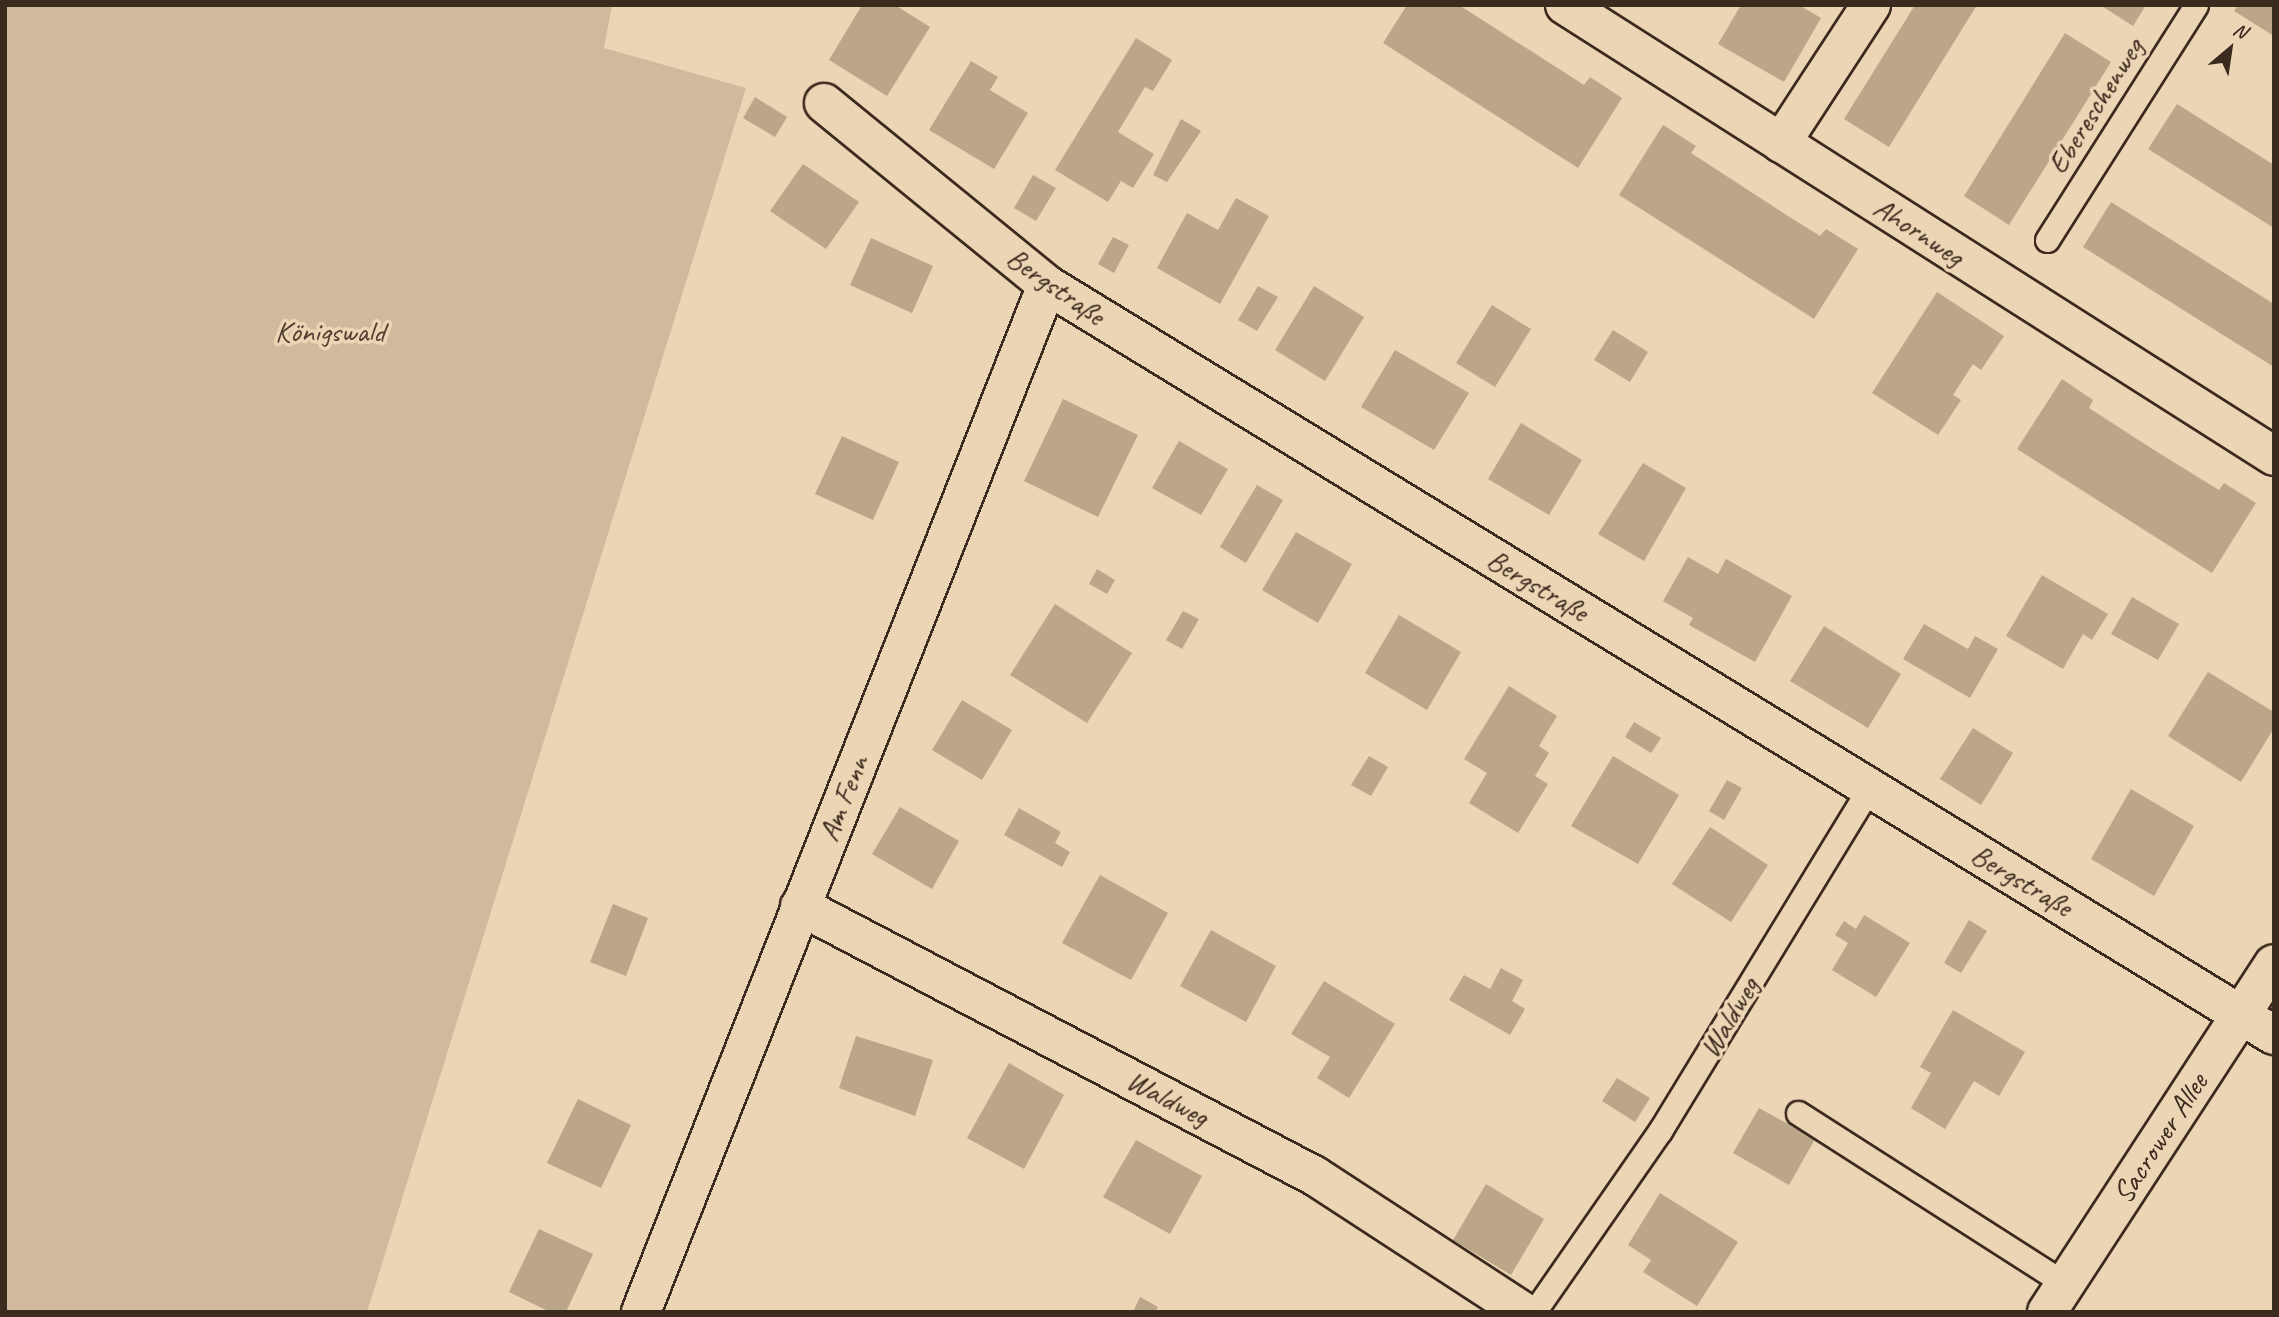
<!DOCTYPE html>
<html>
<head>
<meta charset="utf-8">
<style>
  body { margin:0 }
  #map { position:relative; width:2279px; height:1317px; overflow:hidden; background:#ecd5b4; font-family:Caveat,sans-serif }
  div>[style] { position:absolute }
  .green>* { inset:0; background:#d0b99c }
  .building>* { inset:0; background:#bba68a }
  .roads { filter:drop-shadow(2px 0 #3b2a1e) drop-shadow(-2px 0 #3b2a1e) drop-shadow(0 2px #3b2a1e) drop-shadow(0 -2px #3b2a1e) }
  .service>* { height:23px; margin:-11.5px; padding:0 11.5px; transform-origin:11.5px; border-radius:11.5px; background:#ecd5b4 }
  .minor>* { height:38px; margin:-19px; padding:0 19px; transform-origin:19px; border-radius:19px; background:#ecd5b4 }
  span { translate:-50% -50%; white-space:nowrap; text-align:center; line-height:1.15; -webkit-text-stroke:7px #ecd5b4; paint-order:stroke }
  .street-label { font-size:30px; color:#3b2a1e }
  .park-label { font-size:30px; color:#513f31 }
  .frame { position:absolute; inset:0; border:7px solid #3b2a1e; pointer-events:none }
  .north { position:absolute; left:2195px; top:14px; width:70px; height:70px; -webkit-text-stroke:5px #ecd5b4; paint-order:stroke; rotate:29deg; font-size:19px; font-weight:700; line-height:28px; text-align:center; color:#3b2a1e }
  .north::after { content:''; display:block; margin:auto; width:24px; height:32px; background:#3b2a1e; clip-path:polygon(50% 0,100% 100%,50% 72%,0 100%) }
</style>
</head>
<body>
<div id="map">
  <div class="green">
    <div style="clip-path:polygon(5px 5px,612px 5px,604px 48px,746px 88px,367px 1312px,5px 1312px)"></div>
  </div>
  <div class="building">
    <div style="clip-path:polygon(862px 5px,895px 5px,930px 27px,887px 96px,829px 60px)"></div>
    <div style="clip-path:polygon(1407px 5px,1459px 5px,1584px 85px,1590px 77px,1622px 98px,1578px 168px,1383px 43px)"></div>
    <div style="clip-path:polygon(1741px 5px,1799px 5px,1821px 18px,1784px 82px,1718px 44px)"></div>
    <div style="clip-path:polygon(1915px 5px,1977px 5px,1889px 147px,1844px 119px)"></div>
    <div style="clip-path:polygon(2100px 5px,2146px 5px,2133px 26px)"></div>
    <div style="clip-path:polygon(2238px 5px,2274px 5px,2274px 36px,2234px 11px)"></div>
    <div style="clip-path:polygon(2065px 33px,2111px 62px,2009px 225px,1964px 196px)"></div>
    <div style="clip-path:polygon(1136px 38px,1172px 60px,1153px 91px,1145px 87px,1118px 132px,1154px 154px,1133px 188px,1121px 181px,1108px 202px,1055px 170px)"></div>
    <div style="clip-path:polygon(971px 61px,998px 77px,990px 90px,1028px 113px,994px 169px,929px 130px)"></div>
    <div style="clip-path:polygon(755px 97px,787px 117px,775px 137px,743px 118px)"></div>
    <div style="clip-path:polygon(2177px 104px,2274px 165px,2274px 228px,2148px 149px)"></div>
    <div style="clip-path:polygon(1181px 119px,1201px 131px,1167px 182px,1153px 175px)"></div>
    <div style="clip-path:polygon(1663px 125px,1696px 146px,1691px 153px,1788px 216px,1820px 236px,1826px 229px,1858px 249px,1814px 319px,1619px 195px)"></div>
    <div style="clip-path:polygon(803px 164px,859px 202px,826px 249px,770px 211px)"></div>
    <div style="clip-path:polygon(1033px 175px,1056px 188px,1036px 221px,1014px 208px)"></div>
    <div style="clip-path:polygon(1236px 198px,1269px 216px,1220px 304px,1157px 268px,1187px 213px,1218px 230px)"></div>
    <div style="clip-path:polygon(2111px 202px,2274px 304px,2274px 367px,2083px 247px)"></div>
    <div style="clip-path:polygon(1113px 237px,1129px 245px,1114px 273px,1098px 264px)"></div>
    <div style="clip-path:polygon(871px 238px,933px 266px,912px 313px,850px 285px)"></div>
    <div style="clip-path:polygon(1258px 286px,1278px 297px,1257px 331px,1238px 320px)"></div>
    <div style="clip-path:polygon(1314px 286px,1364px 317px,1325px 381px,1275px 350px)"></div>
    <div style="clip-path:polygon(1937px 292px,2004px 336px,1981px 370px,1973px 364px,1953px 395px,1961px 400px,1938px 435px,1872px 393px)"></div>
    <div style="clip-path:polygon(1492px 305px,1531px 329px,1495px 387px,1456px 363px)"></div>
    <div style="clip-path:polygon(1613px 330px,1648px 352px,1630px 382px,1594px 360px)"></div>
    <div style="clip-path:polygon(1395px 350px,1469px 393px,1434px 450px,1361px 407px)"></div>
    <div style="clip-path:polygon(2062px 379px,2093px 400px,2089px 408px,2154px 450px,2219px 490px,2224px 483px,2256px 503px,2212px 573px,2017px 449px)"></div>
    <div style="clip-path:polygon(1063px 399px,1138px 435px,1098px 517px,1024px 481px)"></div>
    <div style="clip-path:polygon(1521px 423px,1582px 460px,1549px 515px,1488px 479px)"></div>
    <div style="clip-path:polygon(842px 436px,899px 462px,873px 520px,815px 494px)"></div>
    <div style="clip-path:polygon(1179px 441px,1228px 469px,1201px 515px,1152px 488px)"></div>
    <div style="clip-path:polygon(1643px 463px,1686px 488px,1644px 561px,1598px 534px)"></div>
    <div style="clip-path:polygon(1257px 485px,1283px 500px,1246px 563px,1220px 547px)"></div>
    <div style="clip-path:polygon(1296px 532px,1352px 564px,1318px 623px,1262px 590px)"></div>
    <div style="clip-path:polygon(1688px 557px,1718px 574px,1726px 559px,1792px 596px,1755px 662px,1689px 625px,1693px 618px,1663px 601px)"></div>
    <div style="clip-path:polygon(1097px 569px,1115px 580px,1107px 594px,1089px 584px)"></div>
    <div style="clip-path:polygon(2042px 575px,2108px 614px,2092px 640px,2083px 634px,2063px 669px,2006px 636px)"></div>
    <div style="clip-path:polygon(2132px 597px,2179px 624px,2158px 660px,2111px 634px)"></div>
    <div style="clip-path:polygon(1055px 604px,1132px 653px,1087px 723px,1010px 675px)"></div>
    <div style="clip-path:polygon(1183px 611px,1199px 619px,1182px 649px,1166px 640px)"></div>
    <div style="clip-path:polygon(1399px 615px,1461px 652px,1427px 710px,1365px 673px)"></div>
    <div style="clip-path:polygon(1924px 624px,1968px 649px,1975px 636px,1998px 649px,1970px 698px,1903px 659px)"></div>
    <div style="clip-path:polygon(1824px 626px,1901px 674px,1868px 728px,1790px 681px)"></div>
    <div style="clip-path:polygon(2208px 672px,2274px 712px,2274px 728px,2241px 782px,2168px 736px)"></div>
    <div style="clip-path:polygon(1509px 686px,1557px 716px,1539px 746px,1549px 753px,1535px 776px,1548px 784px,1518px 833px,1469px 803px,1487px 773px,1464px 759px)"></div>
    <div style="clip-path:polygon(962px 700px,1012px 730px,982px 780px,932px 750px)"></div>
    <div style="clip-path:polygon(1634px 722px,1661px 738px,1651px 753px,1625px 737px)"></div>
    <div style="clip-path:polygon(1973px 728px,2013px 753px,1981px 805px,1940px 779px)"></div>
    <div style="clip-path:polygon(1369px 756px,1388px 767px,1371px 796px,1351px 785px)"></div>
    <div style="clip-path:polygon(1613px 756px,1679px 795px,1638px 864px,1571px 826px)"></div>
    <div style="clip-path:polygon(1727px 780px,1742px 788px,1724px 820px,1709px 811px)"></div>
    <div style="clip-path:polygon(2131px 789px,2194px 826px,2154px 896px,2091px 859px)"></div>
    <div style="clip-path:polygon(900px 807px,959px 841px,932px 889px,872px 854px)"></div>
    <div style="clip-path:polygon(1019px 808px,1061px 832px,1055px 843px,1070px 852px,1062px 867px,1004px 835px)"></div>
    <div style="clip-path:polygon(1710px 827px,1768px 865px,1731px 922px,1672px 884px)"></div>
    <div style="clip-path:polygon(1100px 875px,1168px 913px,1131px 980px,1062px 943px)"></div>
    <div style="clip-path:polygon(613px 904px,648px 918px,626px 976px,590px 962px)"></div>
    <div style="clip-path:polygon(1864px 915px,1910px 943px,1876px 997px,1832px 970px,1848px 943px,1835px 935px,1844px 921px,1856px 929px)"></div>
    <div style="clip-path:polygon(1969px 920px,1987px 931px,1961px 973px,1944px 963px)"></div>
    <div style="clip-path:polygon(1211px 930px,1276px 966px,1246px 1022px,1180px 986px)"></div>
    <div style="clip-path:polygon(1501px 968px,1523px 980px,1512px 1001px,1525px 1009px,1510px 1035px,1449px 1000px,1464px 975px,1490px 989px)"></div>
    <div style="clip-path:polygon(1324px 981px,1395px 1024px,1349px 1098px,1317px 1078px,1330px 1057px,1291px 1034px)"></div>
    <div style="clip-path:polygon(1953px 1010px,2025px 1052px,1999px 1096px,1974px 1081px,1945px 1129px,1911px 1108px,1931px 1073px,1920px 1067px)"></div>
    <div style="clip-path:polygon(856px 1036px,933px 1060px,915px 1116px,839px 1088px)"></div>
    <div style="clip-path:polygon(1009px 1063px,1064px 1095px,1024px 1169px,967px 1138px)"></div>
    <div style="clip-path:polygon(1617px 1078px,1650px 1098px,1635px 1122px,1602px 1101px)"></div>
    <div style="clip-path:polygon(578px 1099px,631px 1125px,601px 1188px,547px 1163px)"></div>
    <div style="clip-path:polygon(1759px 1108px,1815px 1139px,1789px 1185px,1733px 1153px)"></div>
    <div style="clip-path:polygon(1136px 1140px,1202px 1176px,1170px 1234px,1103px 1197px)"></div>
    <div style="clip-path:polygon(1486px 1184px,1544px 1219px,1511px 1275px,1453px 1240px)"></div>
    <div style="clip-path:polygon(1660px 1193px,1738px 1242px,1697px 1306px,1643px 1272px,1651px 1260px,1628px 1245px)"></div>
    <div style="clip-path:polygon(539px 1229px,593px 1254px,566px 1312px,550px 1312px,509px 1292px)"></div>
    <div style="clip-path:polygon(1140px 1297px,1158px 1307px,1155px 1312px,1133px 1312px)"></div>
  </div>
  <div class="roads">
    <div class="service">
      <div style="left:2047px;top:240px;width:278px;rotate:-57.6deg"></div>
      <div style="left:1798px;top:1113px;width:317px;rotate:32.6deg"></div>
      <div style="left:1534px;top:1312px;width:221px;rotate:-55.2deg"></div>
      <div style="left:1660px;top:1131px;width:403px;rotate:-58.6deg"></div>
    </div>
    <div class="minor">
      <div style="left:1565px;top:5px;width:840px;rotate:32.46deg"></div>
      <div style="left:824px;top:103px;width:288px;rotate:39.2deg"></div>
      <div style="left:1047px;top:285px;width:1438px;rotate:31.44deg"></div>
      <div style="left:1781px;top:143px;width:165px;rotate:-56.9deg"></div>
      <div style="left:800px;top:906px;width:581px;rotate:27.67deg"></div>
      <div style="left:1315px;top:1176px;width:249px;rotate:33.1deg"></div>
      <div style="left:641px;top:1312px;width:1104px;rotate:-68.43deg"></div>
      <div style="left:2047px;top:1312px;width:415px;rotate:-56.9deg"></div>
    </div>
  </div>
  <div class="street-label">
    <span style="left:2095px;top:106px;rotate:-58deg">Ebereschenweg</span>
    <span style="left:1919px;top:231px;rotate:33deg">Ahornweg</span>
    <span style="left:1056px;top:286px;rotate:35deg">Bergstraße</span>
    <span style="left:1538px;top:585px;rotate:31deg">Bergstraße</span>
    <span style="left:843px;top:798px;rotate:-68deg">Am Fenn</span>
    <span style="left:2022px;top:880px;rotate:31deg">Bergstraße</span>
    <span style="left:1729px;top:1017px;rotate:-59deg">Waldweg</span>
    <span style="left:1168px;top:1098px;rotate:28deg">Waldweg</span>
    <span style="left:2160px;top:1138px;rotate:-57deg">Sacrower Allee</span>
  </div>
  <div class="park-label">
    <span style="left:330px;top:331px">Königswald</span>
  </div>
  <div class="frame"></div>
  <div class="north">N</div>
</div>
</body>
</html>
